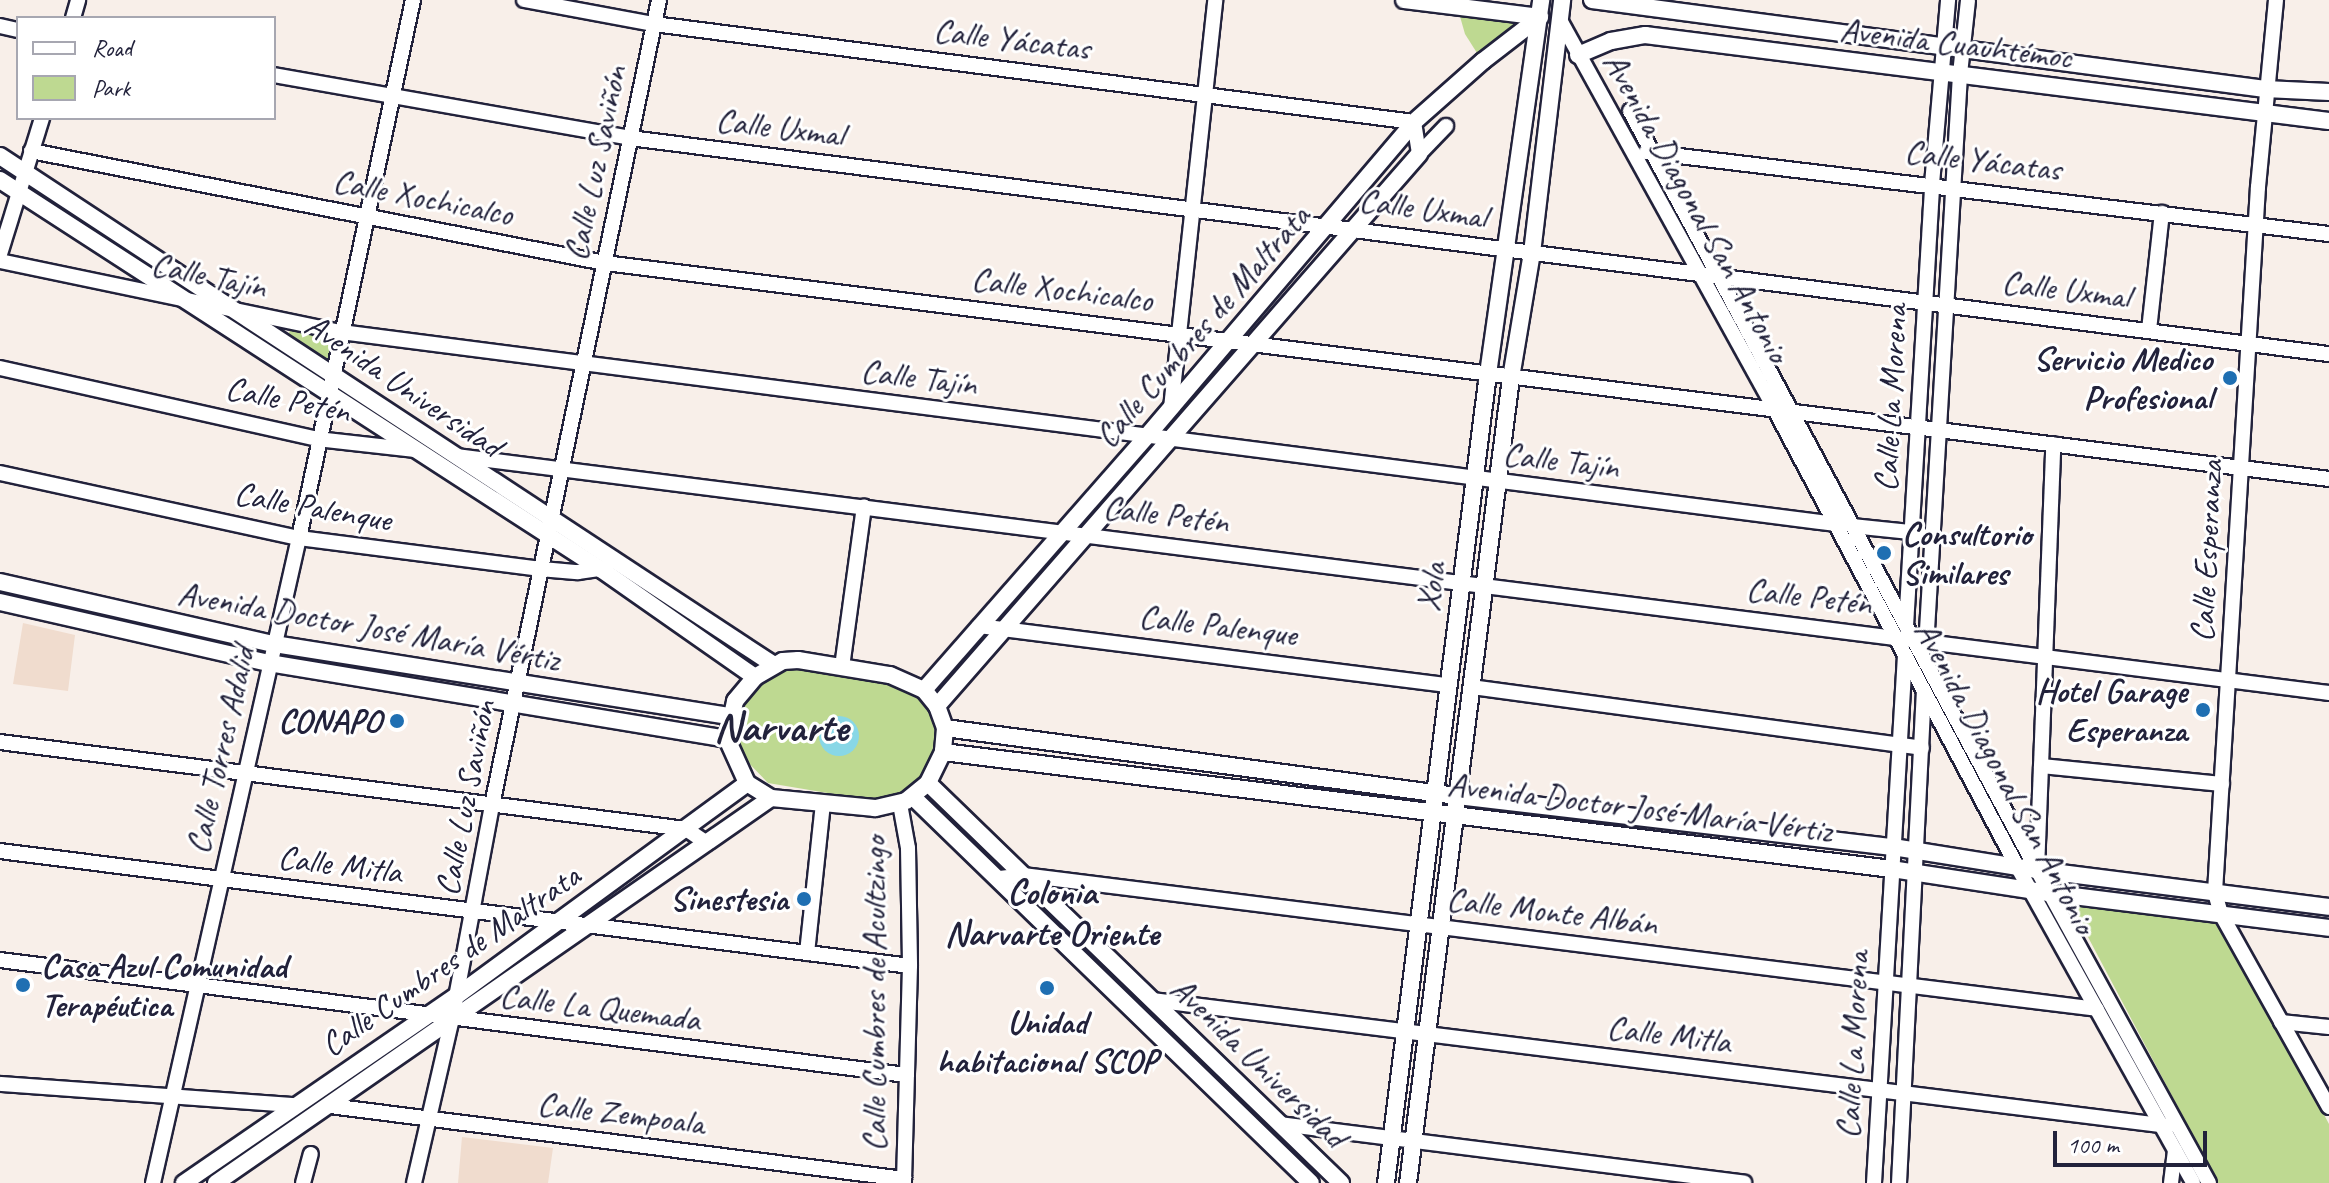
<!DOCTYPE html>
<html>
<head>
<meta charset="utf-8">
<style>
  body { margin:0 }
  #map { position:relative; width:2329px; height:1183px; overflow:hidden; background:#f8efe9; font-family:Caveat,sans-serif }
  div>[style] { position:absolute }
  .built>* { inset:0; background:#f0dcce }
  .green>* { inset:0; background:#bed991 }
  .water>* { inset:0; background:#88d7e6 }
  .round { border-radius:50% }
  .roads { filter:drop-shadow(2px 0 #22223b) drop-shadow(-2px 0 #22223b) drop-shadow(0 2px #22223b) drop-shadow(0 -2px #22223b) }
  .minor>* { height:14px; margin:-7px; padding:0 7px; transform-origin:7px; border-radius:7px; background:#fff }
  .major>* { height:16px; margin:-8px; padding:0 8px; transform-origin:8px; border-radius:8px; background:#fff }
  .dots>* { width:22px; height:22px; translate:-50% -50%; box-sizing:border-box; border:4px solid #fff; border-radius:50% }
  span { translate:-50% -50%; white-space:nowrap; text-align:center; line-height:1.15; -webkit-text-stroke:6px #fff; paint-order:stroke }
  .street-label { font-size:34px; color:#22223b }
  .poi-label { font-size:34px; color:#22223b; font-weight:700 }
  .right { translate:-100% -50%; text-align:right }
  .left { translate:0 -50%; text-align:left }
  .neighbourhood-label { font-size:36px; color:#22223b; font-weight:700 }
  .district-label { font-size:42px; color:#22223b; font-weight:700 }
  .legend { position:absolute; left:16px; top:16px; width:260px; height:104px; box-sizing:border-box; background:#fff; border:2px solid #a7a7b1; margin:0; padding:10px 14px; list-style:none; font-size:24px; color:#22223b }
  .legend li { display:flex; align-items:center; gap:16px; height:40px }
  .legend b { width:40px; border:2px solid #a7a7b1 }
  .scale { position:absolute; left:2053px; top:1131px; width:154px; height:36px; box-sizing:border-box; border:4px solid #22223b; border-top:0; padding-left:10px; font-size:24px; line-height:28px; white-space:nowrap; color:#22223b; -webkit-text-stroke:6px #fff; paint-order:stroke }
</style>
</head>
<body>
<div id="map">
  <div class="built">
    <div style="clip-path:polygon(23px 623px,75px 635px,68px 691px,13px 684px)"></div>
    <div style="clip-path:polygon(462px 1137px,553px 1148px,548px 1183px,458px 1183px)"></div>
  </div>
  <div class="green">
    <div style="clip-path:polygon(1459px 13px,1523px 20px,1477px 53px,1465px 34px)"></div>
    <div style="clip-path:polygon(290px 330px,337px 334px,329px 362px,288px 336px)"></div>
    <div style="clip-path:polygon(791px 666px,894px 684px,909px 690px,923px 703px,932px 718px,936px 737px,934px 755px,926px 773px,912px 788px,875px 801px,768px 783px,740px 754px,734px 735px,735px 714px,755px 682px)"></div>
    <div style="clip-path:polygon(2070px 903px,2218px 918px,2329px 1124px,2329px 1183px,2218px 1183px)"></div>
  </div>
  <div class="water">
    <div class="round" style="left:819px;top:716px;width:40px;height:40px"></div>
  </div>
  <div class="roads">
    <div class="minor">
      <div style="left:524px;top:0;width:132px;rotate:10.5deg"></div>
      <div style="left:654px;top:24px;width:766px;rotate:7.35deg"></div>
      <div style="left:1414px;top:122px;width:32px;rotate:81deg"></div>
      <div style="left:2276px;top:0;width:188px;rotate:95.5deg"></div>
      <div style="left:2258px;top:187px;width:707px;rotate:93.49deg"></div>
      <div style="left:2215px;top:893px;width:22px;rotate:74deg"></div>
      <div style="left:2221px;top:914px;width:221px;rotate:60.8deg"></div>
      <div style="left:73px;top:18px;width:19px;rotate:-74deg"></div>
      <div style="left:1560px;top:20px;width:443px;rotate:61.1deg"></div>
      <div style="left:1774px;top:408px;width:521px;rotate:62.06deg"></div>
      <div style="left:2018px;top:868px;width:360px;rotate:60.9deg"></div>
      <div style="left:0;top:26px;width:18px;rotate:13deg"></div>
      <div style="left:274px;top:75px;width:362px;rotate:10deg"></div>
      <div style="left:630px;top:138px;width:1713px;rotate:7.25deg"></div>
      <div style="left:1630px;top:111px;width:861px;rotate:61.8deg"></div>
      <div style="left:2037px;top:870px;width:357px;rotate:61.2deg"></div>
      <div style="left:31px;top:151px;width:585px;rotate:11.04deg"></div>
      <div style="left:605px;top:263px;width:1737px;rotate:7.14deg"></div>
      <div style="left:1646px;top:152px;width:688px;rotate:6.85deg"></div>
      <div style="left:1419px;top:154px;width:39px;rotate:-46deg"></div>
      <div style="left:0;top:254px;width:142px;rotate:-72.8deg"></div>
      <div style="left:0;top:261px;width:348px;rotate:11.8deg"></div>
      <div style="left:341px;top:332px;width:1506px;rotate:7.32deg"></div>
      <div style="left:2149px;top:330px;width:118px;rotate:-83.7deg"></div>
      <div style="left:0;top:368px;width:325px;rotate:12.6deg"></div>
      <div style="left:317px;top:439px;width:99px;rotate:6.4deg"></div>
      <div style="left:1171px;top:408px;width:410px;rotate:-83.8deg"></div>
      <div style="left:456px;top:456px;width:1888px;rotate:7.21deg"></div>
      <div style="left:0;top:473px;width:306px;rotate:12.3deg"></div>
      <div style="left:299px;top:538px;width:244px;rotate:7.3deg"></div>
      <div style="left:541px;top:569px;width:37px;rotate:5deg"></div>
      <div style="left:578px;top:572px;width:28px;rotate:-8deg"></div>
      <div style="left:1852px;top:526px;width:68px;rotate:5.9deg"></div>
      <div style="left:979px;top:626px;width:474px;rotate:7.2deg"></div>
      <div style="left:1906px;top:626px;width:443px;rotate:-86.6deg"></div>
      <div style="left:1932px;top:184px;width:185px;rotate:-85deg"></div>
      <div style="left:1926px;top:647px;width:574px;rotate:-86.6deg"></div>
      <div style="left:1960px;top:74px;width:74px;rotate:-83.8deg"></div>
      <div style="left:842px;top:667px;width:162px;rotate:-82.2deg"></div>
      <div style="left:1472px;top:687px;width:454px;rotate:7.7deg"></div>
      <div style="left:0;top:742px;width:691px;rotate:7.23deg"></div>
      <div style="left:686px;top:829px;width:25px;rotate:34deg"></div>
      <div style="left:2041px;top:766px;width:182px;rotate:5.7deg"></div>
      <div style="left:900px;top:804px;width:45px;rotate:79.7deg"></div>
      <div style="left:908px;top:848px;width:118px;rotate:89deg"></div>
      <div style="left:910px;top:966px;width:217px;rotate:91.6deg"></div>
      <div style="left:0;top:851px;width:917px;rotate:7.2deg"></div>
      <div style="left:2037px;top:870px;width:426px;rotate:-87.8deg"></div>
      <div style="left:1000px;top:878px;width:23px;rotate:-7deg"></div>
      <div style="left:1023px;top:875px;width:1082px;rotate:7.11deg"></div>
      <div style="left:807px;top:953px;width:151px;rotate:-83.9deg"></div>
      <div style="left:0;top:960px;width:914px;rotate:7.23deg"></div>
      <div style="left:1152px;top:1000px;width:1024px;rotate:7.07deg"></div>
      <div style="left:2281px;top:1022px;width:48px;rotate:5.9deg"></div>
      <div style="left:0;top:1084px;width:296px;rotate:4.1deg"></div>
      <div style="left:330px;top:1106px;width:579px;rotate:7.25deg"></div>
      <div style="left:1280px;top:1124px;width:468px;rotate:7.2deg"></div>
      <div style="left:153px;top:1183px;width:661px;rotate:-77.25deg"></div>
      <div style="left:299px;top:538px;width:550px;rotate:-78.04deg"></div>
      <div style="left:303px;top:1183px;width:30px;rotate:-75deg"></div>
      <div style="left:414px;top:1183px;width:168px;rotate:-77deg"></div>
      <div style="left:452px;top:1019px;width:218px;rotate:-79.4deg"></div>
      <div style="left:492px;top:805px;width:822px;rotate:-78.28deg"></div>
      <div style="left:1874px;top:1183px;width:529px;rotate:-86.64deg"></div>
      <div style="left:1899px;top:1183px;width:492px;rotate:-87.1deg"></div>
      <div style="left:2171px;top:1183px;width:33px;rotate:-83deg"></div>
    </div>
    <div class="major">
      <div style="left:1404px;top:0;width:137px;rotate:7.1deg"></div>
      <div style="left:1592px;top:0;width:679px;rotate:7.53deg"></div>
      <div style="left:2265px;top:89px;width:64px;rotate:2.7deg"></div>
      <div style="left:1578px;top:55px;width:36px;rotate:-23deg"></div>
      <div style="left:1611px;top:41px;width:35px;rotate:-10deg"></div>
      <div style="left:1645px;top:35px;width:689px;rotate:7.17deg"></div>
      <div style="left:0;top:156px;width:926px;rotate:33.33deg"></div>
      <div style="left:0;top:180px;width:717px;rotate:32.94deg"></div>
      <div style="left:602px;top:570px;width:187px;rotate:35deg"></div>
      <div style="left:0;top:582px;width:281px;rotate:12.8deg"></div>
      <div style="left:274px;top:644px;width:462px;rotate:9deg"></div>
      <div style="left:0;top:602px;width:276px;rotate:12.8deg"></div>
      <div style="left:269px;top:663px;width:464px;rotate:9.4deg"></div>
      <div style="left:798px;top:660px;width:93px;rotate:9.3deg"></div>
      <div style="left:890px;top:675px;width:37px;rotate:24deg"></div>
      <div style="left:924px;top:690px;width:21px;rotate:51deg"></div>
      <div style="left:937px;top:706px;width:23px;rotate:70deg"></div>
      <div style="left:945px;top:728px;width:24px;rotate:95deg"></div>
      <div style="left:943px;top:752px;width:34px;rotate:116deg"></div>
      <div style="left:928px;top:783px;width:28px;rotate:141deg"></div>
      <div style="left:906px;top:801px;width:32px;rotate:167deg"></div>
      <div style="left:875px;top:808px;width:104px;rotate:-174.5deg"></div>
      <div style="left:771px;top:798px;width:28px;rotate:-148deg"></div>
      <div style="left:747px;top:783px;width:48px;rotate:-114.4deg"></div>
      <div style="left:727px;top:739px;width:39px;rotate:-78deg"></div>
      <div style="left:735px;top:701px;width:31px;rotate:-50deg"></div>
      <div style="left:755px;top:677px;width:32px;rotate:-30deg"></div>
      <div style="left:783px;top:661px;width:15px;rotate:-4deg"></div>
      <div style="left:924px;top:690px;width:338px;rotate:-48.7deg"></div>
      <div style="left:1147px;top:436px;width:412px;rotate:-49.6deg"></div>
      <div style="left:1414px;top:122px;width:92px;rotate:-41.5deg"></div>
      <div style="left:1483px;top:61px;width:72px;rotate:-37.7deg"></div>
      <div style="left:937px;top:706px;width:733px;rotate:-48.87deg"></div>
      <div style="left:945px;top:728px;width:516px;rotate:7.57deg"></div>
      <div style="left:1457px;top:796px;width:439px;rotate:6.7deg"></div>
      <div style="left:1893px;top:847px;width:146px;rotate:9.1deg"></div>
      <div style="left:2037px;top:870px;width:294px;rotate:7.2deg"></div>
      <div style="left:943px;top:752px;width:956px;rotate:7.03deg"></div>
      <div style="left:1892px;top:869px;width:159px;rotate:8.7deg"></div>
      <div style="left:2049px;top:893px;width:282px;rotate:7.1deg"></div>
      <div style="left:928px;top:783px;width:575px;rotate:44.08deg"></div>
      <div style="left:913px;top:797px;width:554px;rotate:44.12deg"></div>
      <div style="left:184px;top:1183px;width:329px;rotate:-34.5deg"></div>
      <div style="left:455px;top:997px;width:362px;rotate:-36.2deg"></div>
      <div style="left:216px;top:1183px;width:675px;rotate:-34.75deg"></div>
      <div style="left:1386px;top:1183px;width:808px;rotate:-82.82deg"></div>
      <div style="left:1487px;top:381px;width:385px;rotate:-81.9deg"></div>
      <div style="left:1408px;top:1183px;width:812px;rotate:-82.71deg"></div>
      <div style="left:1511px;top:378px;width:127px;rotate:-80.5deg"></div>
      <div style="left:1532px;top:253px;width:255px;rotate:-83.2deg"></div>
    </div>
  </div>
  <div class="dots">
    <div style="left:2230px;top:378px;background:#1f6fb2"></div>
    <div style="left:1884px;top:553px;background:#1f6fb2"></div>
    <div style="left:2203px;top:710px;background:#1f6fb2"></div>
    <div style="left:397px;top:721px;background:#1f6fb2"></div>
    <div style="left:804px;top:899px;background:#1f6fb2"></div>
    <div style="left:23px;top:985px;background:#1f6fb2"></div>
    <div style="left:1047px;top:988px;background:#1f6fb2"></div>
  </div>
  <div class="street-label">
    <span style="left:1012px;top:39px;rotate:7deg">Calle Yácatas</span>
    <span style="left:1956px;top:43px;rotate:7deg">Avenida Cuauhtémoc</span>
    <span style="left:780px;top:127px;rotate:7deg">Calle Uxmal</span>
    <span style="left:1983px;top:160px;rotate:7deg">Calle Yácatas</span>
    <span style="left:595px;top:163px;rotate:-78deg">Calle Luz Saviñón</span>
    <span style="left:423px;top:197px;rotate:11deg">Calle Xochicalco</span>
    <span style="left:1697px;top:207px;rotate:61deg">Avenida Diagonal San Antonio</span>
    <span style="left:1423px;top:208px;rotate:8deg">Calle Uxmal</span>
    <span style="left:209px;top:275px;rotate:12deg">Calle Tajín</span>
    <span style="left:1062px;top:289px;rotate:7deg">Calle Xochicalco</span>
    <span style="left:2066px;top:289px;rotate:7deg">Calle Uxmal</span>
    <span style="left:1202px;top:326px;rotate:-49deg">Calle Cumbres de Maltrata</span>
    <span style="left:919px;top:377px;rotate:7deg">Calle Tajín</span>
    <span style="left:404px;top:385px;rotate:34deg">Avenida Universidad</span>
    <span style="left:1890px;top:398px;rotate:-87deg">Calle La Morena</span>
    <span style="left:288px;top:399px;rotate:11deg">Calle Petén</span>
    <span style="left:1561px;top:460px;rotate:7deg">Calle Tajín</span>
    <span style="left:313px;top:506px;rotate:10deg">Calle Palenque</span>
    <span style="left:1166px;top:514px;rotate:7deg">Calle Petén</span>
    <span style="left:2206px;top:551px;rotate:-87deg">Calle Esperanza</span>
    <span style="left:1431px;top:587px;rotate:-83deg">Xola</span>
    <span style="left:1809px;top:596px;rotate:7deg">Calle Petén</span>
    <span style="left:1218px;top:625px;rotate:7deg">Calle Palenque</span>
    <span style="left:369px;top:626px;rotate:10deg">Avenida Doctor José María Vértiz</span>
    <span style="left:220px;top:750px;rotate:-77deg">Calle Torres Adalid</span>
    <span style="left:2006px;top:777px;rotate:62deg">Avenida Diagonal San Antonio</span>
    <span style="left:465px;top:798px;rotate:-79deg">Calle Luz Saviñón</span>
    <span style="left:1640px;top:807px;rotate:7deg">Avenida Doctor José María Vértiz</span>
    <span style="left:340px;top:864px;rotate:7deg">Calle Mitla</span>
    <span style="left:1552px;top:911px;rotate:7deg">Calle Monte Albán</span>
    <span style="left:450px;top:960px;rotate:-35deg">Calle Cumbres de Maltrata</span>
    <span style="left:874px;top:994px;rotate:-90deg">Calle Cumbres de Acultzingo</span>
    <span style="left:600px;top:1007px;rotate:7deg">Calle La Quemada</span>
    <span style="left:1669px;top:1034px;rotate:7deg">Calle Mitla</span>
    <span style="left:1852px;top:1045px;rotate:-87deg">Calle La Morena</span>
    <span style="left:1259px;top:1062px;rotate:44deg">Avenida Universidad</span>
    <span style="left:621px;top:1113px;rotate:7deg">Calle Zempoala</span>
  </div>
  <div class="poi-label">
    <span class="right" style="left:2212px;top:378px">Servicio Medico<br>Profesional</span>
    <span class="left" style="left:1902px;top:553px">Consultorio<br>Similares</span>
    <span class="right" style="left:2187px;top:710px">Hotel Garage<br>Esperanza</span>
    <span class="right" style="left:381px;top:721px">CONAPO</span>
    <span class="right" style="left:788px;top:899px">Sinestesia</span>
    <span class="left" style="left:41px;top:985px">Casa Azul Comunidad<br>Terapéutica</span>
    <span style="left:1047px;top:1041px">Unidad<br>habitacional SCOP</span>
  </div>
  <div class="neighbourhood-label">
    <span style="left:1052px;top:913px">Colonia<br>Narvarte Oriente</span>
  </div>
  <div class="district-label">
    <span style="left:781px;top:728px">Narvarte</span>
  </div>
  <ul class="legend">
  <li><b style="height:10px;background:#fff"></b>Road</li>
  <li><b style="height:22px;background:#bed991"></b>Park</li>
  </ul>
  <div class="scale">100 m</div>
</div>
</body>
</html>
